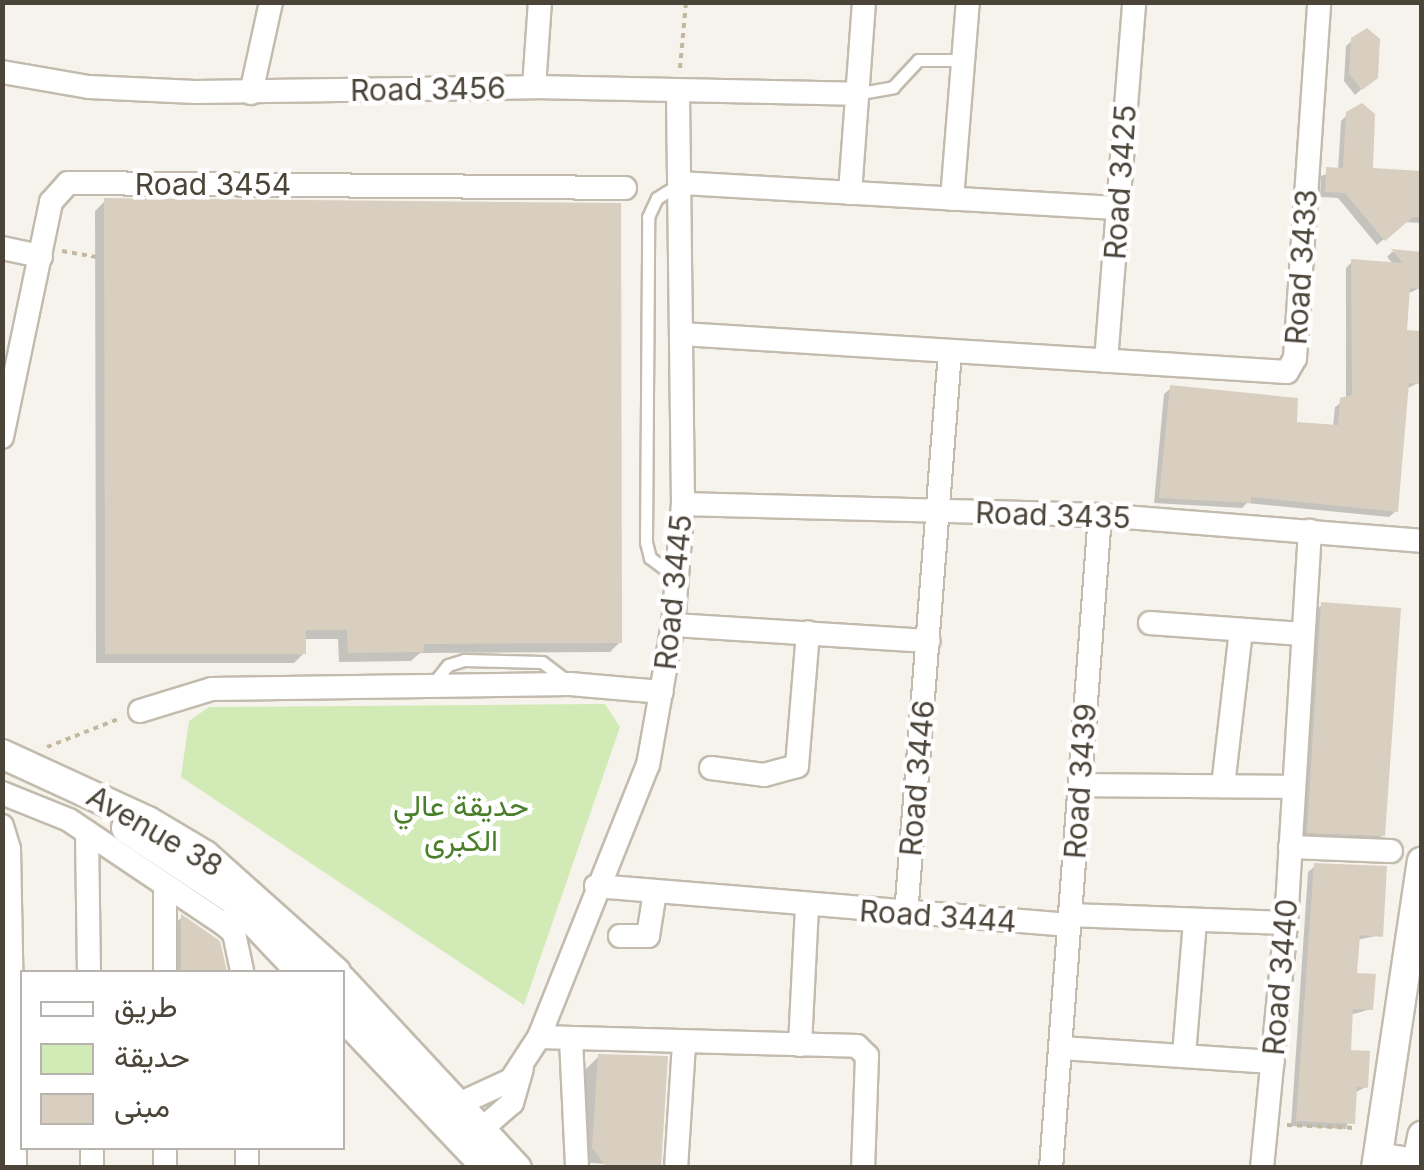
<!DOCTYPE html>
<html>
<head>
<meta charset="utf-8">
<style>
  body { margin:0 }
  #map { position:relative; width:1424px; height:1170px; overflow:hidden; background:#f6f3ec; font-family:Inter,Vazirmatn,sans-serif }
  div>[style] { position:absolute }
  .green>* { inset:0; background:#d2eab5 }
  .shadow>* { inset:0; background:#0003 }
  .building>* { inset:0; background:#d8cfc1 }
  .path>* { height:4px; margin-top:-2px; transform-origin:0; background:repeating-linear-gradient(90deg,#c4b79f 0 5px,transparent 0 10px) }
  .roads { filter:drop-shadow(2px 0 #c2bbae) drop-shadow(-2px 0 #c2bbae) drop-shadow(0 2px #c2bbae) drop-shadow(0 -2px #c2bbae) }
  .service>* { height:11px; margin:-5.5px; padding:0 5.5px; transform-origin:5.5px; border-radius:5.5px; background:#fff }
  .minor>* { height:22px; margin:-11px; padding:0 11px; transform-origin:11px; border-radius:11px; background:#fff }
  .tertiary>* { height:28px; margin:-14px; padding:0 14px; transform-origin:14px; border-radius:14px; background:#fff }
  span { translate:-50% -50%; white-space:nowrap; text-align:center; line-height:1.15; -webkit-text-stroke:9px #fff; paint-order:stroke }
  .street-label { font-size:30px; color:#4b4439 }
  .park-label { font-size:30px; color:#4a7f2a }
  .frame { position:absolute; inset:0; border:5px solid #4b4439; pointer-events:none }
  .legend { position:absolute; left:20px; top:970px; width:325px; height:180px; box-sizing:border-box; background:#fff; border:2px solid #b7b4b0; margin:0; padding:12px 18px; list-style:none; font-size:30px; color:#4b4439 }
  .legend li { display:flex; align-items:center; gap:20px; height:50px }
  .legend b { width:50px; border:2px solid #b7b4b0 }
</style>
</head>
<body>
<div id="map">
  <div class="green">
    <div style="clip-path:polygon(605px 704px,620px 727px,524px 1005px,181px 777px,189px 721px,209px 707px)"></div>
  </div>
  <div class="shadow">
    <div style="clip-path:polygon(1353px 40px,1368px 83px,1355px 95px,1344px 81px,1346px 46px)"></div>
    <div style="clip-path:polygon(1348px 114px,1370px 170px,1422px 174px,1422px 223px,1404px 222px,1377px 245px,1338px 198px,1320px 197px,1321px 176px,1338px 170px,1341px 121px)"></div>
    <div style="clip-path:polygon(105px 201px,620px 642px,610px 652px,420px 653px,411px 661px,339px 662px,338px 639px,304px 639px,304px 653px,294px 663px,96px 663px,95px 211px)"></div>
    <div style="clip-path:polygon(1392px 252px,1422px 254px,1420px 288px,1407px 294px,1404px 333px,1418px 383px,1406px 389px,1396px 511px,1389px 517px,1247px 503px,1242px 508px,1154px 503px,1164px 394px,1171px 388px,1294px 424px,1333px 427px,1335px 407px,1346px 399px,1346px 268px,1352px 262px,1394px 265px,1387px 257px)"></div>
    <div style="clip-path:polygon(1322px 605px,1383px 835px,1376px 841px,1301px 838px,1315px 611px)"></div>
    <div style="clip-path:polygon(1315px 866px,1380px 935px,1357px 940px,1354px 976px,1371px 1009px,1350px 1015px,1348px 1052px,1366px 1087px,1354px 1093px,1346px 1129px,1291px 1126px,1308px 872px)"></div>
    <div style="clip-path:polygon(182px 917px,218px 942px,223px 972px,169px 972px,169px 930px)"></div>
    <div style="clip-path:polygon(599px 1056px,659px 1168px,579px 1162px,585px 1070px)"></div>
  </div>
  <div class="building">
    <div style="clip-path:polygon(1367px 28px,1380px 39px,1378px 78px,1362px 90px,1349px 74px,1351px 38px)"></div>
    <div style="clip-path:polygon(1362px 103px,1375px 114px,1373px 168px,1422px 171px,1422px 218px,1413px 217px,1385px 241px,1345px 193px,1325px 192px,1326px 167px,1343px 168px,1346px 112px)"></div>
    <div style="clip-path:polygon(104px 198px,621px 203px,622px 643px,424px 644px,424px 652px,348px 653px,347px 630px,306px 630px,306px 654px,105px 654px)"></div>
    <div style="clip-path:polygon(1391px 249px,1422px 252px,1422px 289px,1410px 288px,1407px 330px,1422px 331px,1421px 384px,1409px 383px,1398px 512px,1251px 497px,1251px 503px,1159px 498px,1170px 385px,1298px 398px,1297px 422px,1338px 425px,1340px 398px,1352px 395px,1351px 259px,1403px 263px)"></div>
    <div style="clip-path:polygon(1321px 602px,1401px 608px,1385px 836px,1307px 833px)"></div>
    <div style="clip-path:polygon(1314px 863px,1387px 866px,1383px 937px,1360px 935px,1357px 973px,1376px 974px,1373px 1010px,1353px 1009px,1351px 1050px,1370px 1051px,1368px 1088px,1357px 1087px,1355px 1124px,1296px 1121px)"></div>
    <div style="clip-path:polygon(181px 914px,220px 941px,227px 972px,181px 972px)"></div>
    <div style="clip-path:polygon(598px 1054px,668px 1056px,661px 1168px,607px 1168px,592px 1148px)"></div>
  </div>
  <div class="path">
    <div style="left:680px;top:68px;width:66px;rotate:-84.8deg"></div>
    <div style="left:62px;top:251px;width:34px;rotate:10deg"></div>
    <div style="left:47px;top:747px;width:79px;rotate:-21.4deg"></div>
    <div style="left:1287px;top:1125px;width:70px;rotate:2.5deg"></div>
  </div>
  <div class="roads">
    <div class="service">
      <div style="left:855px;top:94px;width:39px;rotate:-10deg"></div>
      <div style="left:893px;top:87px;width:37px;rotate:-47deg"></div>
      <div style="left:918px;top:60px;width:46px"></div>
      <div style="left:677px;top:578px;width:34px;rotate:-143deg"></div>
      <div style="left:650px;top:558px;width:16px;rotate:-104deg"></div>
      <div style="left:646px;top:542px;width:325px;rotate:-89.6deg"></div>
      <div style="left:648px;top:217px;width:21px;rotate:-65deg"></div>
      <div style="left:657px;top:198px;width:25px;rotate:-32deg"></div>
      <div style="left:433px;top:684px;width:24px;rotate:-52deg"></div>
      <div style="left:448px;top:665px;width:17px;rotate:-17deg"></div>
      <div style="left:464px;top:660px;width:78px;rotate:1.5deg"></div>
      <div style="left:542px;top:662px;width:31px;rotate:37deg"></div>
    </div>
    <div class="minor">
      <div style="left:2px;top:72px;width:88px;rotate:9.8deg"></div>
      <div style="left:89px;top:87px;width:106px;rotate:2.7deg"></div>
      <div style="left:195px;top:92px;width:339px;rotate:-0.8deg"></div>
      <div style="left:534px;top:87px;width:321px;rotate:1.2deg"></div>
      <div style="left:534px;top:87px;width:85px;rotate:-86deg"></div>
      <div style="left:251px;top:93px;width:93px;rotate:-77.6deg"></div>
      <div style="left:681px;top:183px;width:438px;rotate:3.3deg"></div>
      <div style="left:850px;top:193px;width:192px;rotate:-85.8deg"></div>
      <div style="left:952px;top:199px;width:198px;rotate:-85.4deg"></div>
      <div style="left:2px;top:248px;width:40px;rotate:12deg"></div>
      <div style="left:682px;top:334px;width:606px;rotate:3.59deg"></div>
      <div style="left:1287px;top:372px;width:16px;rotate:-60deg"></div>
      <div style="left:1295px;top:358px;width:357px;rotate:-86.1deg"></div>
      <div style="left:1106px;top:361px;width:360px;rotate:-85.5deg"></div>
      <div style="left:2px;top:437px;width:240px;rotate:-78.2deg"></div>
      <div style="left:51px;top:202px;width:25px;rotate:-48deg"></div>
      <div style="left:68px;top:183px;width:557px;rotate:0.51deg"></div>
      <div style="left:683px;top:504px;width:417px;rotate:1.5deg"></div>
      <div style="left:1100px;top:515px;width:323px;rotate:4.6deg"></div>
      <div style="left:1150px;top:623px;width:152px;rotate:4.1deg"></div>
      <div style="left:673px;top:625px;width:256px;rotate:3.6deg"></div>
      <div style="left:140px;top:711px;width:75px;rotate:-17deg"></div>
      <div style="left:212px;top:689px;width:358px;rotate:-0.8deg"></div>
      <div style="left:570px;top:684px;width:92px;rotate:5deg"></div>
      <div style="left:711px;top:768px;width:53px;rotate:7.5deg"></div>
      <div style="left:764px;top:775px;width:34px;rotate:-15deg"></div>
      <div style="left:797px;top:766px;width:134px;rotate:-85.3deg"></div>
      <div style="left:1080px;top:785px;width:214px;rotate:0.5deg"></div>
      <div style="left:1223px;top:786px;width:157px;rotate:-83.4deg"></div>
      <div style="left:2px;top:793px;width:72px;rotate:21.9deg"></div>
      <div style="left:69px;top:820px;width:187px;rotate:33.9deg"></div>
      <div style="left:224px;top:924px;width:13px;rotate:42deg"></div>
      <div style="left:234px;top:933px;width:40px;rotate:78deg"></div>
      <div style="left:2px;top:826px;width:24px;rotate:73deg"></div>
      <div style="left:9px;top:849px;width:319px;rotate:88.9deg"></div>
      <div style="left:87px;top:832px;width:140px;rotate:89.2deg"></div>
      <div style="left:1290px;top:847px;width:101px;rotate:2.3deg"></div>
      <div style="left:165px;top:886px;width:86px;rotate:90deg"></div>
      <div style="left:596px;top:886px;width:475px;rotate:4.7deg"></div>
      <div style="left:906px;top:915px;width:565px;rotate:-85.53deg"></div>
      <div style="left:1070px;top:915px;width:216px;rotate:2.1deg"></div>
      <div style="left:620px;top:936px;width:28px"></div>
      <div style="left:648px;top:936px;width:45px;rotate:-81deg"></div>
      <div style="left:539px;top:1037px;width:318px;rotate:1.6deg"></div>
      <div style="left:857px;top:1046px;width:14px;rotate:45deg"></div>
      <div style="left:867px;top:1056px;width:112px;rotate:92deg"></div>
      <div style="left:571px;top:1039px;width:129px;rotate:87.3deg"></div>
      <div style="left:800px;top:1045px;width:139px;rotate:-87.1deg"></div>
      <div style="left:1061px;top:1048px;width:212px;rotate:3.8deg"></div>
      <div style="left:1184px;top:1055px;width:135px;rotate:-85.3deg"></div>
      <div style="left:461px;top:1103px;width:55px;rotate:-24.7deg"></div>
      <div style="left:511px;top:1080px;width:51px;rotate:-56.9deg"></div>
      <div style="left:539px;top:1037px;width:293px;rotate:-68.2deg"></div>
      <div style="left:648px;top:765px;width:142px;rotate:-79.9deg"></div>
      <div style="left:673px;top:625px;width:121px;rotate:-85.3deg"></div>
      <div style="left:683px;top:504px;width:413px;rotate:-90.7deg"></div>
      <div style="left:484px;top:1127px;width:37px;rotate:-41deg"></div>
      <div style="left:512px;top:1103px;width:36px;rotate:-74deg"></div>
      <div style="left:92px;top:1148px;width:20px;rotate:90deg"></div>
      <div style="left:165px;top:1148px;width:20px;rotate:90deg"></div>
      <div style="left:1378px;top:1154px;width:45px;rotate:9deg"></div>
      <div style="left:247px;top:1168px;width:20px;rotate:-90deg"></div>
      <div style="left:676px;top:1168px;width:124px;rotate:-86.3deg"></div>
      <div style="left:1051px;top:1168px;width:655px;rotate:-85.71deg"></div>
      <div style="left:1262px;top:1168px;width:246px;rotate:-84.4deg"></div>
      <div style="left:1286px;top:923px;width:393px;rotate:-86.5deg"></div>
    </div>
    <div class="tertiary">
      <div style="left:2px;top:754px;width:161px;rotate:24.7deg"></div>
      <div style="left:148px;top:821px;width:66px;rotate:30.8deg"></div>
      <div style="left:205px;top:855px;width:176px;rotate:41.8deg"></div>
      <div style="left:126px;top:828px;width:128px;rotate:33.8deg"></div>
      <div style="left:232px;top:899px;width:100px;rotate:46.6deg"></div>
      <div style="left:342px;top:980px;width:257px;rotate:47.1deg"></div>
      <div style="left:342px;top:1015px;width:211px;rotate:46.5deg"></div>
      <div style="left:1376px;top:1168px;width:310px;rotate:-81.5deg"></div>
      <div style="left:1416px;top:1168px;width:33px;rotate:-79deg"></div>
    </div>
  </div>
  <div class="street-label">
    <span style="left:428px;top:89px;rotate:-1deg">Road 3456</span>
    <span style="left:1120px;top:182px;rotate:-86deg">Road 3425</span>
    <span style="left:213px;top:184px">Road 3454</span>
    <span style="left:1301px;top:267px;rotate:-86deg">Road 3433</span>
    <span style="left:1053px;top:515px;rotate:2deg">Road 3435</span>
    <span style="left:673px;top:592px;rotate:-84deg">Road 3445</span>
    <span style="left:917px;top:778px;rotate:-85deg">Road 3446</span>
    <span style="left:1080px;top:781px;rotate:-86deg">Road 3439</span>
    <span style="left:155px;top:831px;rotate:30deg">Avenue 38</span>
    <span style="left:938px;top:916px;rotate:4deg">Road 3444</span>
    <span style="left:1280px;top:977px;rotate:-85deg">Road 3440</span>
  </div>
  <div class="park-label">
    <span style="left:461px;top:822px">حديقة عالي<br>الكبرى</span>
  </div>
  <div class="frame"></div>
  <ul class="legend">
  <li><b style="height:12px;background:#fff"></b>طريق</li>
  <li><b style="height:28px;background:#d2eab5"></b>حديقة</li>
  <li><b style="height:28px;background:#d8cfc1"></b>مبنى</li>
  </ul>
</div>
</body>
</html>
